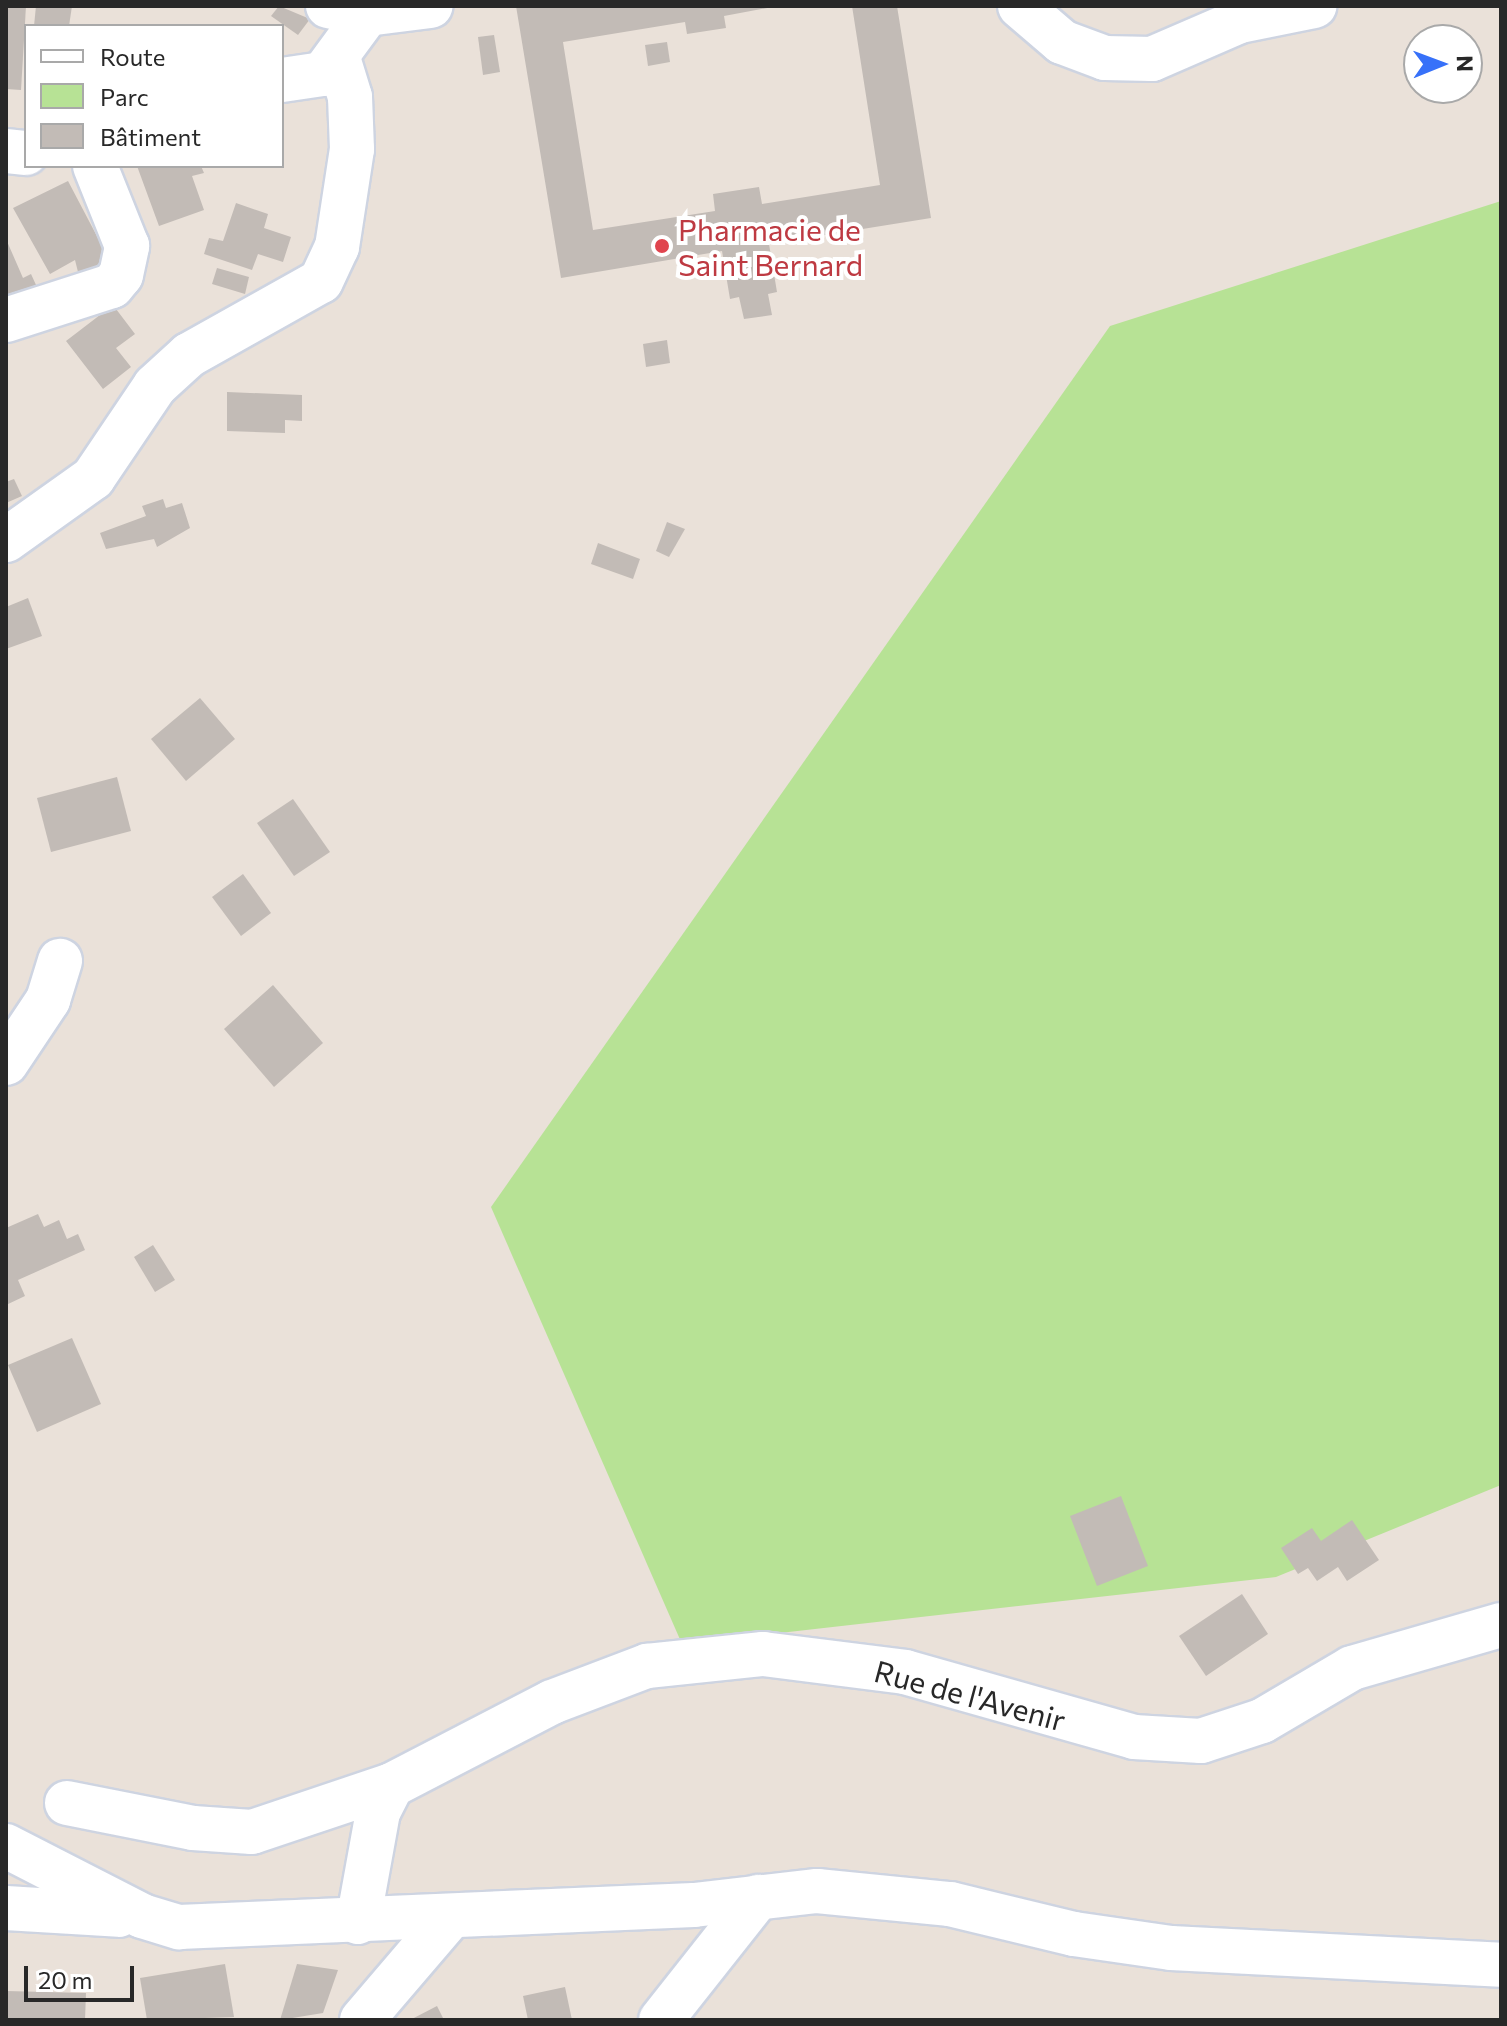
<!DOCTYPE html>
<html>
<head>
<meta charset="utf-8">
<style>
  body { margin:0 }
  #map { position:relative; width:1507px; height:2026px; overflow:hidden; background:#eae1d9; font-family:Commissioner,sans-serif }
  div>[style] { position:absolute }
  .green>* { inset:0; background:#b7e295 }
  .building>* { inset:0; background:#c2bbb6 }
  .roads { filter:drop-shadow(2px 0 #ced4e1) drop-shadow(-2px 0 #ced4e1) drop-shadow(0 2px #ced4e1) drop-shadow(0 -2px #ced4e1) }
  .minor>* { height:44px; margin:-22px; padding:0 22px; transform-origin:22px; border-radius:22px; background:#fff }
  .dots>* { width:22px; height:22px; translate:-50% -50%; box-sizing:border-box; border:4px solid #fff; border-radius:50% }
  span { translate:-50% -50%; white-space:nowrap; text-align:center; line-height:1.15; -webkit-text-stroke:8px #fff; paint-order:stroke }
  .health-label { font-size:30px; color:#be3a42 }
  .left { translate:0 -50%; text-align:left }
  .street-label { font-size:30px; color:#282828 }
  .frame { position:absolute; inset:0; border:8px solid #282828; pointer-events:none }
  .legend { position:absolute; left:24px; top:24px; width:260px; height:144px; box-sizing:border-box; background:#fff; border:2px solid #a9a9a9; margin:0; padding:10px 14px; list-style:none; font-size:24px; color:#282828 }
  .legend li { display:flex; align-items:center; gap:16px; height:40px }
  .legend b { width:40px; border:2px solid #a9a9a9 }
  .north { position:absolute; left:1403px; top:24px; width:80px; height:80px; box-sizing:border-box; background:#fff; border:2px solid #a9a9a9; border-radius:50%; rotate:89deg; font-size:22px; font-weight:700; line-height:32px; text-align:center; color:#282828 }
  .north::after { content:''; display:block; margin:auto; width:28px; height:36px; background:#3771f9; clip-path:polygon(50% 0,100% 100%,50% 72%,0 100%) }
  .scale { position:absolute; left:24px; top:1966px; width:110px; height:36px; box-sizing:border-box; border:4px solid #282828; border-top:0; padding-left:10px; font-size:24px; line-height:28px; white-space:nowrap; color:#282828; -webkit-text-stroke:6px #fff; paint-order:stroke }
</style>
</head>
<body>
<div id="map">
  <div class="green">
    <div style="clip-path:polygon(1501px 201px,1501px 1485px,1276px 1577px,682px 1644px,491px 1207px,1110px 326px)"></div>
  </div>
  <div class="building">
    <div style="clip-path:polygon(6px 6px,26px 6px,21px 90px,6px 89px)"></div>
    <div style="clip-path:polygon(36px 6px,72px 6px,69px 26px,34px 26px)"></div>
    <div style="clip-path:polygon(279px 6px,310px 19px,298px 35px,271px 16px)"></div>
    <div style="clip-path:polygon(516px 6px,778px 6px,724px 16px,726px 28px,687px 34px,685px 22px,563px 42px,593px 230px,715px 211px,713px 194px,759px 187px,762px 204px,880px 185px,852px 6px,897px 6px,931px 218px,769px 244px,777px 292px,768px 294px,772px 315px,744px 319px,739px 297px,730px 299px,722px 251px,561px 278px)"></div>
    <div style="clip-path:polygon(494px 35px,500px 72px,483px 75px,478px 37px)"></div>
    <div style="clip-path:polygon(667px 42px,670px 62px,648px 66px,645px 45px)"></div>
    <div style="clip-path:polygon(137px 166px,201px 166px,204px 173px,192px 176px,204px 210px,159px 226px)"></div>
    <div style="clip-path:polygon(68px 181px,110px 261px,81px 284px,75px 260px,50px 274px,13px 208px)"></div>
    <div style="clip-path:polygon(236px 203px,268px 214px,264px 228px,291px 237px,283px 262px,258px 254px,252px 270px,204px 254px,209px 238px,223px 241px)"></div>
    <div style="clip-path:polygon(6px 239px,23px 278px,31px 274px,42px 298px,6px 311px)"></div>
    <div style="clip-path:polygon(217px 268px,249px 277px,245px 294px,212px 284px)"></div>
    <div style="clip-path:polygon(113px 305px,135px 334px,116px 348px,131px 367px,103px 389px,66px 341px)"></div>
    <div style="clip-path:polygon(667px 340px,670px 363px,646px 367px,643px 344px)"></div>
    <div style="clip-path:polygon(227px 392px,302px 395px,302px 421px,285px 420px,285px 433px,227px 431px)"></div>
    <div style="clip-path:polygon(14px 479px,22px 496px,6px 503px,6px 482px)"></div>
    <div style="clip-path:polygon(163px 499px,166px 508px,182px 503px,190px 528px,157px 547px,154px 539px,106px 549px,100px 533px,146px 516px,142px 506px)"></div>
    <div style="clip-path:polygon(667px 522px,685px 529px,669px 557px,656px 551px)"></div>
    <div style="clip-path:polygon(598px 543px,640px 559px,633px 579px,591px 564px)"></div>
    <div style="clip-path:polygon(28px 598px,42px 636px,6px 649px,6px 607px)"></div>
    <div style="clip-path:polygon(200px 698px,235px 739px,186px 781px,151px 739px)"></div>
    <div style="clip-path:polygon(117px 777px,131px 831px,51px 852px,37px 798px)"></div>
    <div style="clip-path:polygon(293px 799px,330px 852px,294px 876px,257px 823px)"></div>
    <div style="clip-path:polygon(243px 874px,271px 913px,241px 936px,212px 897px)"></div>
    <div style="clip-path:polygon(273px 985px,323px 1043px,274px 1087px,224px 1029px)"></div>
    <div style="clip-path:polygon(38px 1214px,44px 1227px,59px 1220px,67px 1239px,78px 1234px,85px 1250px,18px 1280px,25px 1296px,6px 1305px,6px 1228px)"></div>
    <div style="clip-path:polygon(153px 1245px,175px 1280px,155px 1292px,134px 1257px)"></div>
    <div style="clip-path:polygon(72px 1338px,101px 1404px,37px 1432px,8px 1365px)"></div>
    <div style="clip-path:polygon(1121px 1496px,1148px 1566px,1097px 1586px,1070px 1516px)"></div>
    <div style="clip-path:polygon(1352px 1520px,1379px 1560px,1347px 1581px,1338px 1567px,1317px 1581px,1308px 1568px,1298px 1574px,1281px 1548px,1312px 1528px,1321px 1541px)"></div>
    <div style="clip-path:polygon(1242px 1594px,1268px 1634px,1206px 1676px,1179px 1636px)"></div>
    <div style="clip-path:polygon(225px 1964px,234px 2017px,147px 2020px,140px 1978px)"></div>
    <div style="clip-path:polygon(297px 1964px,338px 1970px,323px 2013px,280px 2020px)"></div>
    <div style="clip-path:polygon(565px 1987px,572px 2020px,528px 2020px,523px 1996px)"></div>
    <div style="clip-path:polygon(6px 1991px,86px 1993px,85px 2020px,6px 2020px)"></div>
    <div style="clip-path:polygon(437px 2006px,444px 2020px,410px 2020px)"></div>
  </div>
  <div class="roads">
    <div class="minor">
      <div style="left:328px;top:6px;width:40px;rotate:12deg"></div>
      <div style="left:367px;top:14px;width:64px;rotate:-7.2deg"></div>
      <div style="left:1020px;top:6px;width:55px;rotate:40.6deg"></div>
      <div style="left:1062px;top:42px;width:46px;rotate:20.4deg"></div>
      <div style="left:1105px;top:58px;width:47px;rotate:1.2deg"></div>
      <div style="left:1152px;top:59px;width:96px;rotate:-23.4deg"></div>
      <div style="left:1240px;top:21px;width:76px;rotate:-11.5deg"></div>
      <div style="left:282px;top:80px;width:41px;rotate:-8.3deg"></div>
      <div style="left:323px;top:74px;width:74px;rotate:-53.7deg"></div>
      <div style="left:6px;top:151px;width:20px;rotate:6deg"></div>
      <div style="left:6px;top:320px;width:111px;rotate:-17.8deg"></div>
      <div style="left:112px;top:286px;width:14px;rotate:-51deg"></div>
      <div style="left:121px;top:275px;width:30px;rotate:-78deg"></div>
      <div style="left:127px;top:246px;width:86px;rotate:-111.8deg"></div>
      <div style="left:6px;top:540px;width:107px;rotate:-35.5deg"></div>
      <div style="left:93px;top:478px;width:111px;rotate:-56deg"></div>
      <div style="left:155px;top:386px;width:46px;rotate:-42.4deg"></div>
      <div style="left:189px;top:355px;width:151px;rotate:-29.3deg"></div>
      <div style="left:321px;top:281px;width:38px;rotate:-65deg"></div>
      <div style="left:337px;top:247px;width:99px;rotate:-81.3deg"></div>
      <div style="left:352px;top:149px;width:52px;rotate:-92.2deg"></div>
      <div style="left:350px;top:97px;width:38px;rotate:-107deg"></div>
      <div style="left:6px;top:1063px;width:76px;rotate:-56.3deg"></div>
      <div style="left:48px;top:1000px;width:41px;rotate:-72.9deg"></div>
      <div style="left:67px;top:1803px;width:128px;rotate:11.2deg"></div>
      <div style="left:193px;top:1828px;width:59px;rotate:3.9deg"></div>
      <div style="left:252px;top:1832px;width:148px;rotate:-18.6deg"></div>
      <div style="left:6px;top:1846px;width:153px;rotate:27.2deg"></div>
      <div style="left:142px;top:1916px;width:39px;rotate:17deg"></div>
      <div style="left:179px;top:1927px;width:515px;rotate:-2.45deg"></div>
      <div style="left:694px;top:1905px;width:124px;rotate:-6.5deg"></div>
      <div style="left:817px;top:1891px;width:134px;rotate:5.6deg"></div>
      <div style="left:950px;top:1904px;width:128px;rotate:13.6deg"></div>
      <div style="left:1074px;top:1934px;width:98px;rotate:8.2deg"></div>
      <div style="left:1171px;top:1948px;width:330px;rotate:2.9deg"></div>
      <div style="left:6px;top:1908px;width:113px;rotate:3.5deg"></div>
      <div style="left:358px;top:1922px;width:112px;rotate:-79.7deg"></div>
      <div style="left:378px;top:1812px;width:30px;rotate:-63deg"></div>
      <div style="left:392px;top:1785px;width:180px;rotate:-27.4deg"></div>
      <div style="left:552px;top:1702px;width:102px;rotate:-20.8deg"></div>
      <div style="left:647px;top:1666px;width:117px;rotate:-5.9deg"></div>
      <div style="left:763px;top:1654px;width:143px;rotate:7.2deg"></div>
      <div style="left:905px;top:1672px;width:238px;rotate:15.8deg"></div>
      <div style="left:1134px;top:1737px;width:67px;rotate:3.4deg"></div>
      <div style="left:1201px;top:1741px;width:64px;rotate:-18.2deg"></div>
      <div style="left:1262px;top:1721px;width:104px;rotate:-30.5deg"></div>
      <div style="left:1352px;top:1668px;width:155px;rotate:-16.1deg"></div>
      <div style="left:362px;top:2020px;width:135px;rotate:-49.5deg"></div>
      <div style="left:661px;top:2020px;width:157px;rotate:-51.7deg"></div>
    </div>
  </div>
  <div class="dots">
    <div style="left:662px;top:246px;background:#e0444e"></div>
  </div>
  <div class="health-label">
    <span class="left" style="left:678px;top:246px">Pharmacie de<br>Saint Bernard</span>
  </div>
  <div class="street-label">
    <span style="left:970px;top:1695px;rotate:15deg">Rue de l'Avenir</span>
  </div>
  <div class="frame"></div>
  <ul class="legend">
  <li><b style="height:10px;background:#fff"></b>Route</li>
  <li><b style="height:22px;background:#b7e295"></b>Parc</li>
  <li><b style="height:22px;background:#c2bbb6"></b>Bâtiment</li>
  </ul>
  <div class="north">N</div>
  <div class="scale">20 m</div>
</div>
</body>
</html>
